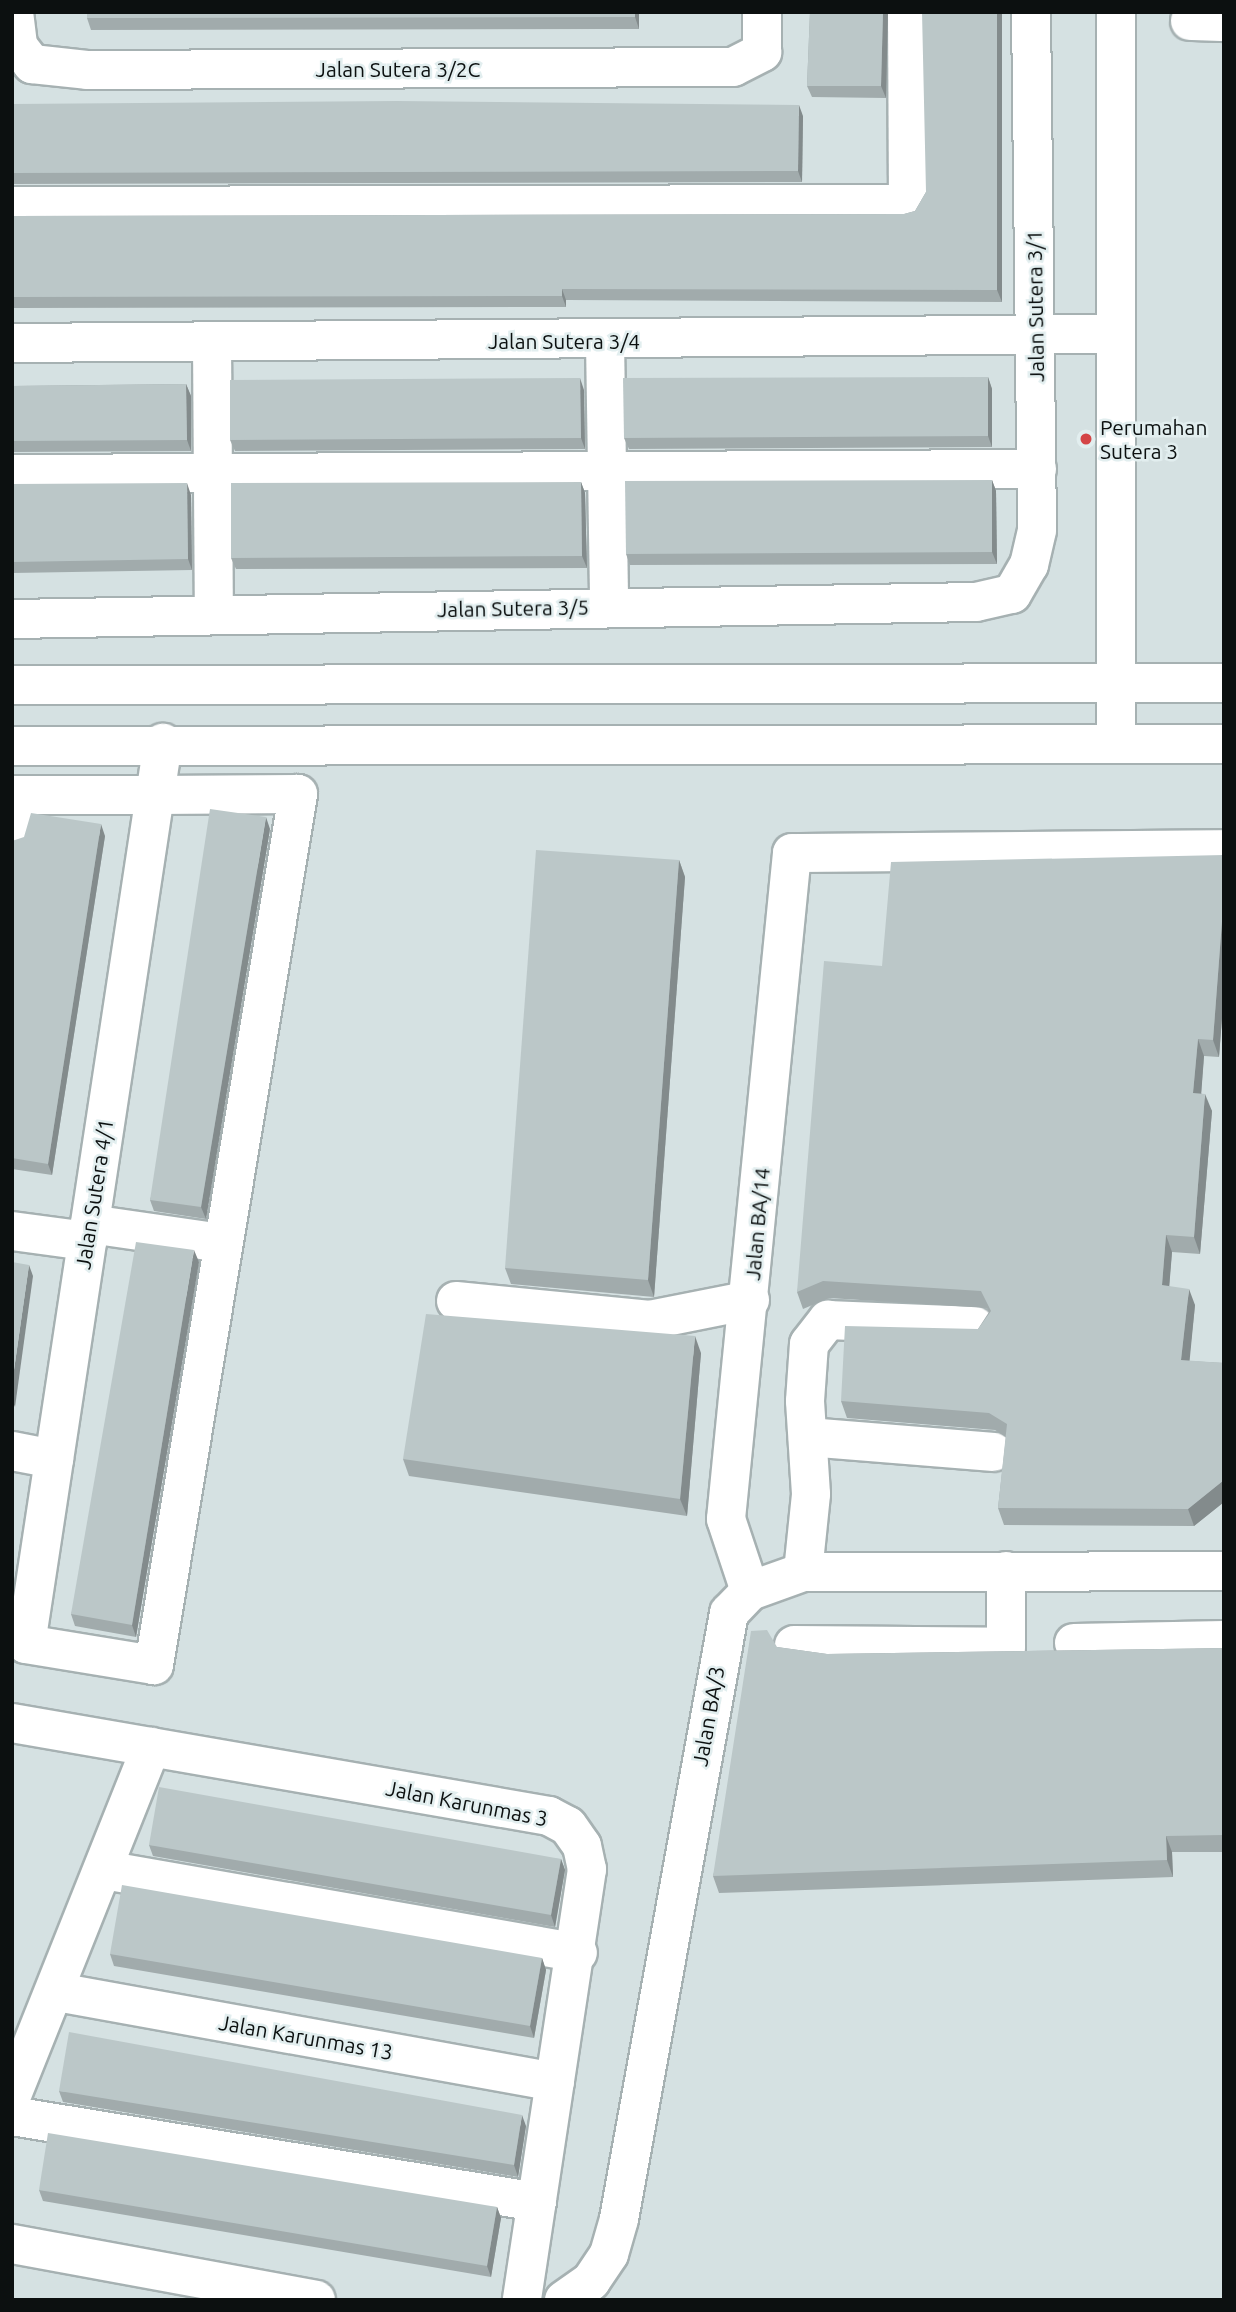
<!DOCTYPE html>
<html>
<head>
<meta charset="utf-8">
<style>
  body { margin:0 }
  #map { position:relative; width:1236px; height:2312px; overflow:hidden; background:#d5e1e2; font-family:Ubuntu,sans-serif }
  div>[style] { position:absolute }
  .roads { filter:drop-shadow(2px 0 #a6b1b2) drop-shadow(-2px 0 #a6b1b2) drop-shadow(0 2px #a6b1b2) drop-shadow(0 -2px #a6b1b2) }
  .minor>* { height:38px; margin:-19px; padding:0 19px; transform-origin:19px; border-radius:19px; background:#fff }
  .wall>* { inset:0; background:#a1abac }
  .shaded-wall>* { inset:0; background:#838b8c }
  .building>* { inset:0; background:#bbc7c8 }
  .dots>* { width:19px; height:19px; translate:-50% -50%; box-sizing:border-box; border:4px solid #e2eeef; border-radius:50% }
  span { translate:-50% -50%; white-space:nowrap; text-align:center; line-height:1.15; -webkit-text-stroke:5px #e2eeef; paint-order:stroke }
  .street-label { font-size:21px; color:#0c1010 }
  .poi-label { font-size:21px; color:#0c1010 }
  .left { translate:0 -50%; text-align:left }
  .frame { position:absolute; inset:0; border:14px solid #0c1010; pointer-events:none }
</style>
</head>
<body>
<div id="map">
  <div class="roads">
    <div class="minor">
      <div style="left:14px;top:12px;width:34px;rotate:83deg"></div>
      <div style="left:18px;top:46px;width:23px;rotate:52deg"></div>
      <div style="left:32px;top:64px;width:55px;rotate:6.2deg"></div>
      <div style="left:87px;top:70px;width:646px;rotate:-0.27deg"></div>
      <div style="left:733px;top:67px;width:33px;rotate:-27deg"></div>
      <div style="left:762px;top:52px;width:40px;rotate:-90deg"></div>
      <div style="left:1116px;top:12px;width:732px;rotate:90deg"></div>
      <div style="left:1190px;top:21px;width:34px;rotate:2deg"></div>
      <div style="left:12px;top:206px;width:896px;rotate:-0.13deg"></div>
      <div style="left:908px;top:204px;width:192px;rotate:-90.3deg"></div>
      <div style="left:605px;top:341px;width:264px;rotate:89.1deg"></div>
      <div style="left:212px;top:342px;width:273px;rotate:89.6deg"></div>
      <div style="left:12px;top:343px;width:1103px;rotate:-0.47deg"></div>
      <div style="left:12px;top:474px;width:1025px;rotate:-0.28deg"></div>
      <div style="left:12px;top:619px;width:964px;rotate:-1.01deg"></div>
      <div style="left:976px;top:602px;width:37px;rotate:-13deg"></div>
      <div style="left:1012px;top:594px;width:34px;rotate:-60deg"></div>
      <div style="left:1029px;top:565px;width:36px;rotate:-77deg"></div>
      <div style="left:1037px;top:530px;width:518px;rotate:-90.66deg"></div>
      <div style="left:12px;top:685px;width:1212px;rotate:-0.09deg"></div>
      <div style="left:12px;top:746px;width:1212px;rotate:-0.09deg"></div>
      <div style="left:12px;top:795px;width:143px"></div>
      <div style="left:155px;top:795px;width:143px;rotate:-0.4deg"></div>
      <div style="left:298px;top:794px;width:883px;rotate:99.39deg"></div>
      <div style="left:154px;top:1665px;width:130px;rotate:-170.7deg"></div>
      <div style="left:26px;top:1644px;width:859px;rotate:-81.36deg"></div>
      <div style="left:155px;top:795px;width:53px;rotate:-81.3deg"></div>
      <div style="left:12px;top:834px;width:39px;rotate:-81deg"></div>
      <div style="left:90px;top:1224px;width:133px;rotate:8.2deg"></div>
      <div style="left:12px;top:1231px;width:76px;rotate:7.6deg"></div>
      <div style="left:456px;top:1301px;width:195px;rotate:5.6deg"></div>
      <div style="left:650px;top:1320px;width:102px;rotate:-11.3deg"></div>
      <div style="left:808px;top:1437px;width:186px;rotate:4.6deg"></div>
      <div style="left:12px;top:1451px;width:43px;rotate:10.8deg"></div>
      <div style="left:803px;top:1572px;width:78px;rotate:-84.1deg"></div>
      <div style="left:811px;top:1494px;width:93px;rotate:-93.7deg"></div>
      <div style="left:805px;top:1401px;width:57px;rotate:-86deg"></div>
      <div style="left:809px;top:1344px;width:31px;rotate:-52deg"></div>
      <div style="left:828px;top:1320px;width:147px;rotate:2.3deg"></div>
      <div style="left:750px;top:1591px;width:76px;rotate:-108.4deg"></div>
      <div style="left:726px;top:1519px;width:669px;rotate:-84.34deg"></div>
      <div style="left:792px;top:853px;width:432px;rotate:-0.5deg"></div>
      <div style="left:1074px;top:1643px;width:150px;rotate:-1.1deg"></div>
      <div style="left:794px;top:1645px;width:212px;rotate:0.5deg"></div>
      <div style="left:1006px;top:1647px;width:76px;rotate:-90deg"></div>
      <div style="left:12px;top:1723px;width:545px;rotate:9.83deg"></div>
      <div style="left:549px;top:1816px;width:21px;rotate:28deg"></div>
      <div style="left:568px;top:1826px;width:24px;rotate:55deg"></div>
      <div style="left:582px;top:1846px;width:24px;rotate:78deg"></div>
      <div style="left:587px;top:1869px;width:436px;rotate:98.6deg"></div>
      <div style="left:104px;top:1870px;width:481px;rotate:9.9deg"></div>
      <div style="left:57px;top:1992px;width:506px;rotate:10.24deg"></div>
      <div style="left:12px;top:2095px;width:375px;rotate:-68.2deg"></div>
      <div style="left:12px;top:2116px;width:532px;rotate:9.3deg"></div>
      <div style="left:12px;top:2244px;width:309px;rotate:10.4deg"></div>
      <div style="left:564px;top:2300px;width:33px;rotate:-35deg"></div>
      <div style="left:591px;top:2281px;width:32px;rotate:-56deg"></div>
      <div style="left:609px;top:2254px;width:36px;rotate:-74deg"></div>
      <div style="left:619px;top:2219px;width:616px;rotate:-79.71deg"></div>
      <div style="left:729px;top:1613px;width:30px;rotate:-46deg"></div>
      <div style="left:750px;top:1591px;width:56px;rotate:-19.7deg"></div>
      <div style="left:803px;top:1572px;width:421px;rotate:-0.1deg"></div>
    </div>
  </div>
  <div class="wall">
    <div style="clip-path:polygon(639px 12px,639px 29px,91px 30px,87px 18px)"></div>
    <div style="clip-path:polygon(810px 12px,888px 12px,886px 98px,812px 97px,807px 86px)"></div>
    <div style="clip-path:polygon(1002px 12px,1002px 302px,566px 300px,566px 307px,12px 308px,12px 216px,904px 214px,915px 211px,926px 192px)"></div>
    <div style="clip-path:polygon(12px 104px,803px 116px,802px 182px,12px 184px)"></div>
    <div style="clip-path:polygon(988px 377px,992px 389px,992px 447px,629px 449px,624px 438px)"></div>
    <div style="clip-path:polygon(186px 384px,191px 396px,191px 451px,12px 452px,12px 386px)"></div>
    <div style="clip-path:polygon(584px 390px,585px 449px,235px 451px,230px 440px)"></div>
    <div style="clip-path:polygon(992px 480px,996px 491px,997px 564px,630px 565px,626px 554px)"></div>
    <div style="clip-path:polygon(581px 482px,585px 493px,587px 568px,236px 569px,231px 558px)"></div>
    <div style="clip-path:polygon(12px 484px,191px 495px,192px 570px,12px 573px)"></div>
    <div style="clip-path:polygon(270px 829px,206px 1219px,154px 1211px,150px 1200px)"></div>
    <div style="clip-path:polygon(105px 836px,52px 1175px,12px 1169px,12px 841px)"></div>
    <div style="clip-path:polygon(1224px 855px,1224px 992px,1219px 1057px,1204px 1056px,1201px 1093px,1212px 1111px,1200px 1254px,1172px 1252px,1169px 1286px,1195px 1305px,1189px 1361px,1224px 1363px,1224px 1502px,1194px 1526px,1004px 1525px,998px 1508px,1006px 1437px,995px 1430px,847px 1418px,841px 1401px,978px 1329px,989px 1312px,987px 1308px,829px 1298px,803px 1309px,797px 1292px,882px 966px)"></div>
    <div style="clip-path:polygon(679px 860px,685px 877px,654px 1297px,511px 1284px,505px 1268px)"></div>
    <div style="clip-path:polygon(199px 1262px,136px 1637px,75px 1626px,71px 1614px)"></div>
    <div style="clip-path:polygon(701px 1353px,687px 1516px,409px 1476px,403px 1459px)"></div>
    <div style="clip-path:polygon(777px 1647px,827px 1654px,1224px 1648px,1224px 1852px,1172px 1852px,1173px 1877px,719px 1893px,713px 1876px)"></div>
    <div style="clip-path:polygon(149px 1845px,561px 1859px,565px 1870px,555px 1927px,153px 1856px)"></div>
    <div style="clip-path:polygon(110px 1954px,542px 1958px,546px 1970px,534px 2038px,114px 1966px)"></div>
    <div style="clip-path:polygon(59px 2091px,526px 2126px,518px 2177px,63px 2102px)"></div>
    <div style="clip-path:polygon(39px 2190px,497px 2207px,501px 2218px,491px 2277px,43px 2201px)"></div>
  </div>
  <div class="shaded-wall">
    <div style="clip-path:polygon(635px 12px,639px 12px,639px 29px,635px 17px)"></div>
    <div style="clip-path:polygon(883px 12px,888px 12px,886px 98px,881px 86px)"></div>
    <div style="clip-path:polygon(997px 12px,1002px 12px,1002px 302px,997px 290px)"></div>
    <div style="clip-path:polygon(799px 105px,803px 116px,802px 182px,798px 171px)"></div>
    <div style="clip-path:polygon(562px 289px,566px 300px,566px 307px,562px 296px)"></div>
    <div style="clip-path:polygon(988px 377px,992px 389px,992px 447px,988px 436px)"></div>
    <div style="clip-path:polygon(580px 378px,584px 390px,585px 449px,581px 438px)"></div>
    <div style="clip-path:polygon(186px 384px,191px 396px,191px 451px,187px 440px)"></div>
    <div style="clip-path:polygon(992px 480px,996px 491px,997px 564px,992px 552px)"></div>
    <div style="clip-path:polygon(581px 482px,585px 493px,587px 568px,582px 556px)"></div>
    <div style="clip-path:polygon(187px 483px,191px 495px,192px 570px,188px 559px)"></div>
    <div style="clip-path:polygon(266px 817px,270px 829px,206px 1219px,201px 1207px)"></div>
    <div style="clip-path:polygon(101px 824px,105px 836px,52px 1175px,48px 1164px)"></div>
    <div style="clip-path:polygon(679px 860px,685px 877px,654px 1297px,648px 1280px)"></div>
    <div style="clip-path:polygon(1224px 895px,1224px 992px,1219px 1057px,1213px 1040px)"></div>
    <div style="clip-path:polygon(1198px 1039px,1204px 1056px,1200px 1110px,1193px 1093px)"></div>
    <div style="clip-path:polygon(1205px 1094px,1212px 1111px,1200px 1254px,1194px 1237px)"></div>
    <div style="clip-path:polygon(1166px 1235px,1172px 1252px,1168px 1302px,1162px 1285px)"></div>
    <div style="clip-path:polygon(194px 1250px,199px 1262px,136px 1637px,132px 1625px)"></div>
    <div style="clip-path:polygon(29px 1265px,33px 1276px,15px 1407px,12px 1400px,12px 1384px)"></div>
    <div style="clip-path:polygon(1189px 1289px,1195px 1305px,1188px 1377px,1181px 1360px)"></div>
    <div style="clip-path:polygon(695px 1336px,701px 1353px,687px 1516px,680px 1499px)"></div>
    <div style="clip-path:polygon(1224px 1480px,1224px 1502px,1194px 1526px,1188px 1509px)"></div>
    <div style="clip-path:polygon(1166px 1836px,1172px 1852px,1173px 1877px,1167px 1860px)"></div>
    <div style="clip-path:polygon(561px 1859px,565px 1870px,555px 1927px,551px 1915px)"></div>
    <div style="clip-path:polygon(542px 1958px,546px 1970px,534px 2038px,530px 2026px)"></div>
    <div style="clip-path:polygon(522px 2115px,526px 2126px,518px 2177px,514px 2165px)"></div>
    <div style="clip-path:polygon(497px 2207px,501px 2218px,491px 2277px,487px 2266px)"></div>
  </div>
  <div class="building">
    <div style="clip-path:polygon(87px 12px,635px 12px,635px 17px,87px 18px)"></div>
    <div style="clip-path:polygon(810px 12px,883px 12px,881px 86px,807px 86px)"></div>
    <div style="clip-path:polygon(922px 12px,997px 12px,997px 290px,562px 289px,562px 296px,12px 297px,12px 216px,904px 214px,915px 211px,926px 192px)"></div>
    <div style="clip-path:polygon(397px 101px,799px 105px,798px 171px,12px 173px,12px 104px)"></div>
    <div style="clip-path:polygon(988px 377px,988px 436px,624px 438px,623px 378px)"></div>
    <div style="clip-path:polygon(580px 378px,581px 438px,230px 440px,230px 380px)"></div>
    <div style="clip-path:polygon(186px 384px,187px 440px,12px 441px,12px 386px)"></div>
    <div style="clip-path:polygon(992px 480px,992px 552px,626px 554px,625px 481px)"></div>
    <div style="clip-path:polygon(581px 482px,582px 556px,231px 558px,231px 483px)"></div>
    <div style="clip-path:polygon(187px 483px,188px 559px,12px 562px,12px 484px)"></div>
    <div style="clip-path:polygon(210px 809px,266px 817px,201px 1207px,150px 1200px)"></div>
    <div style="clip-path:polygon(31px 813px,101px 824px,48px 1164px,12px 1158px,12px 841px,24px 837px)"></div>
    <div style="clip-path:polygon(536px 850px,679px 860px,648px 1280px,505px 1268px)"></div>
    <div style="clip-path:polygon(1224px 855px,1224px 895px,1213px 1040px,1198px 1039px,1193px 1093px,1205px 1094px,1194px 1237px,1166px 1235px,1162px 1285px,1189px 1289px,1181px 1360px,1224px 1363px,1224px 1480px,1188px 1509px,998px 1508px,1007px 1424px,989px 1413px,841px 1401px,845px 1326px,978px 1329px,991px 1311px,981px 1291px,823px 1281px,797px 1292px,824px 961px,882px 966px,891px 862px)"></div>
    <div style="clip-path:polygon(136px 1242px,194px 1250px,132px 1625px,71px 1614px)"></div>
    <div style="clip-path:polygon(12px 1262px,29px 1265px,12px 1384px)"></div>
    <div style="clip-path:polygon(426px 1314px,695px 1336px,680px 1499px,403px 1459px)"></div>
    <div style="clip-path:polygon(767px 1630px,777px 1647px,827px 1654px,1224px 1648px,1224px 1835px,1166px 1836px,1167px 1860px,713px 1876px,751px 1631px)"></div>
    <div style="clip-path:polygon(159px 1787px,561px 1859px,551px 1915px,149px 1845px)"></div>
    <div style="clip-path:polygon(122px 1885px,542px 1958px,530px 2026px,110px 1954px)"></div>
    <div style="clip-path:polygon(69px 2032px,522px 2115px,514px 2165px,59px 2091px)"></div>
    <div style="clip-path:polygon(48px 2133px,497px 2207px,487px 2266px,39px 2190px)"></div>
  </div>
  <div class="dots">
    <div style="left:1086px;top:439px;background:#d44547"></div>
  </div>
  <div class="street-label">
    <span style="left:398px;top:69px">Jalan Sutera 3/2C</span>
    <span style="left:1035px;top:306px;rotate:-91deg">Jalan Sutera 3/1</span>
    <span style="left:564px;top:341px">Jalan Sutera 3/4</span>
    <span style="left:513px;top:608px;rotate:-1deg">Jalan Sutera 3/5</span>
    <span style="left:94px;top:1194px;rotate:-81deg">Jalan Sutera 4/1</span>
    <span style="left:757px;top:1224px;rotate:-85deg">Jalan BA/14</span>
    <span style="left:708px;top:1716px;rotate:-80deg">Jalan BA/3</span>
    <span style="left:467px;top:1803px;rotate:11deg">Jalan Karunmas 3</span>
    <span style="left:306px;top:2037px;rotate:10deg">Jalan Karunmas 13</span>
  </div>
  <div class="poi-label">
    <span class="left" style="left:1100px;top:439px">Perumahan<br>Sutera 3</span>
  </div>
  <div class="frame"></div>
</div>
</body>
</html>
